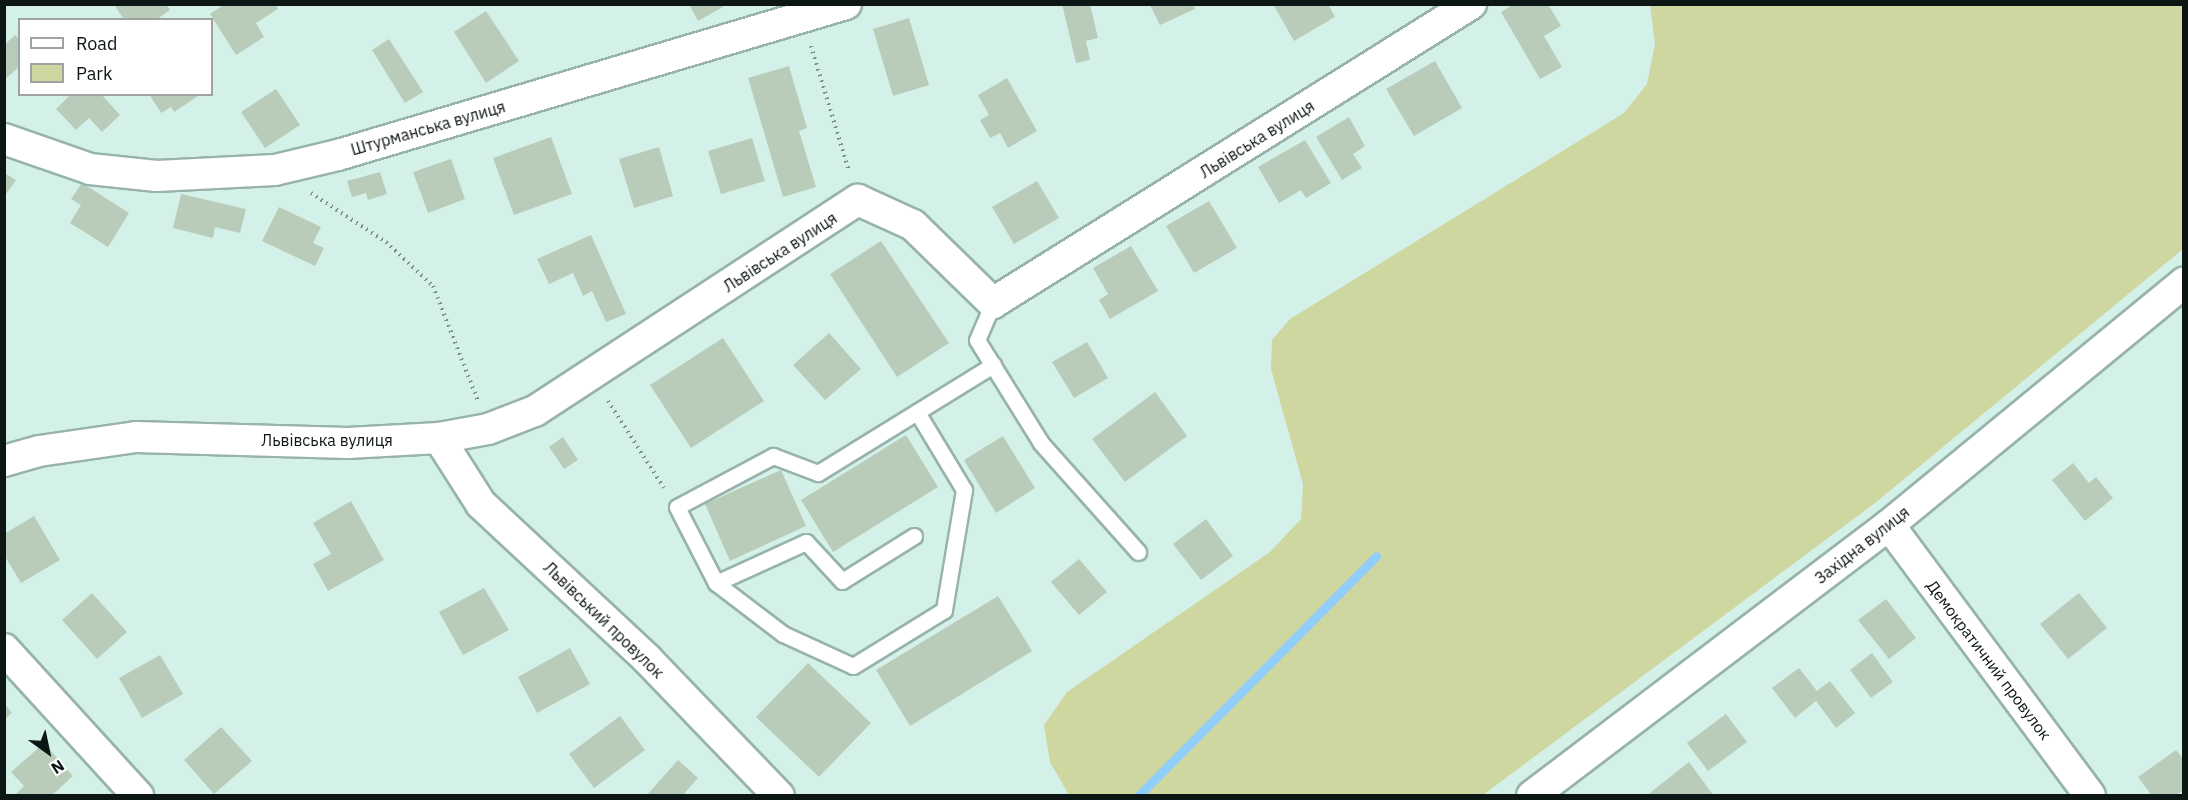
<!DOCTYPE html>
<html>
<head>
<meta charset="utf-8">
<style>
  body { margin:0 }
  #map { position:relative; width:2188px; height:800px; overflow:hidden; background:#d4f1e9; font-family:"IBM Plex Sans",sans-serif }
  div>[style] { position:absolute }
  .green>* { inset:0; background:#cfd7a1 }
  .stream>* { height:9px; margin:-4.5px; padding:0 4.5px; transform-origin:4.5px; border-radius:4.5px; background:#92cefa }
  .building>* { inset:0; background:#b9ccba }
  .path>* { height:4px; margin-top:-2px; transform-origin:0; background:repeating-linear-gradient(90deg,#798e89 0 1.5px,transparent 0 6px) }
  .roads { filter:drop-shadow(2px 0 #97b3ab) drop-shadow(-2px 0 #97b3ab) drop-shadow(0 2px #97b3ab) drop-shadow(0 -2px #97b3ab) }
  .service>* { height:15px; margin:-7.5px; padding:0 7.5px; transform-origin:7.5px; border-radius:7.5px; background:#fff }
  .minor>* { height:30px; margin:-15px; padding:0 15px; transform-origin:15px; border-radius:15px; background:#fff }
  span { translate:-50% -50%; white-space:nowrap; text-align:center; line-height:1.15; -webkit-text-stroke:4.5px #fff; paint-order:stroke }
  .street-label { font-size:16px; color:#0c1614 }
  .frame { position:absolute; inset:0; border:6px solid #0c1614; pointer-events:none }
  .legend { position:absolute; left:18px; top:18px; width:195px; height:78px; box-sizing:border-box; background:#fff; border:2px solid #9ea2a1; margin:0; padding:8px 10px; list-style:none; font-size:18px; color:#0c1614 }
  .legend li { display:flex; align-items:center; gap:12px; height:30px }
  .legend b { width:30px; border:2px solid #9ea2a1 }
  .north { position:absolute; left:18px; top:722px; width:60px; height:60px; -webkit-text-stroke:4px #fff; paint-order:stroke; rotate:147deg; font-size:16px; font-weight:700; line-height:24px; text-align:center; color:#0c1614 }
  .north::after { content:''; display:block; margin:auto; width:21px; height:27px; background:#0c1614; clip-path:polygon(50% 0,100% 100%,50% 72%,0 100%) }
</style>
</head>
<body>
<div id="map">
  <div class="green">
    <div style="clip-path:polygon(1650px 5px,2183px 5px,2183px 249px,1875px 503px,1483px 795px,1069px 795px,1050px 762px,1044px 725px,1067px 692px,1270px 552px,1301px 519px,1303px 484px,1271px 369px,1272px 340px,1290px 319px,1624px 113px,1647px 84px,1655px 44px)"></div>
  </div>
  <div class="stream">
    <div style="left:1138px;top:796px;width:338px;rotate:-45.2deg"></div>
  </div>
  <div class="building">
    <div style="clip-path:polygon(114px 4px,166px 4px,170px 10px,156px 20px,124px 20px)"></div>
    <div style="clip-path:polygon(225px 4px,275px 4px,278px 9px,256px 23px,264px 37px,236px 55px,210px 14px)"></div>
    <div style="clip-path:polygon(689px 4px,728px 4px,698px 21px)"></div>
    <div style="clip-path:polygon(1062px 4px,1090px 4px,1098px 38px,1086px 41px,1090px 60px,1076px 63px)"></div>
    <div style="clip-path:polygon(1273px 4px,1328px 4px,1335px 17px,1294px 41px)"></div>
    <div style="clip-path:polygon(1514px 4px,1548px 4px,1561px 26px,1544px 36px,1562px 67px,1540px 79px,1501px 12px)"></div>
    <div style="clip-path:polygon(1150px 5px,1193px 5px,1195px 9px,1160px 25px)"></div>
    <div style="clip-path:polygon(486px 11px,519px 61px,486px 83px,454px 32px)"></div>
    <div style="clip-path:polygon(909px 18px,929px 85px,893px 96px,873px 29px)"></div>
    <div style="clip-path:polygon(15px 35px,20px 40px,20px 66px,4px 80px,4px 45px)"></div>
    <div style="clip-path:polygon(389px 39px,423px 92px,405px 103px,372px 50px)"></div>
    <div style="clip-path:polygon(1435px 61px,1462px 108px,1414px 136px,1386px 89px)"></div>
    <div style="clip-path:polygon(789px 66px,807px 128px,799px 131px,816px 187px,783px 197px,748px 78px)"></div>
    <div style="clip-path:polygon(1007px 78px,1037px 131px,1008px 148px,1000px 133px,990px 138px,980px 120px,989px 115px,978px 95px)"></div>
    <div style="clip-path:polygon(276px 89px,300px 125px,265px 148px,241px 112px)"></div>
    <div style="clip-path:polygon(71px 94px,101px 94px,120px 115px,102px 132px,89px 118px,76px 130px,56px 109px)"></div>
    <div style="clip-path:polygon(149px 94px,201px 94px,174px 112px,171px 107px,161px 113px)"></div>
    <div style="clip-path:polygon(1349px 117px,1365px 146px,1353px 154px,1362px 168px,1342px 180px,1316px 137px)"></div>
    <div style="clip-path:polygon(551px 137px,572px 194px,514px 215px,493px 158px)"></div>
    <div style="clip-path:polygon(752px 138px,765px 181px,721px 194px,708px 151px)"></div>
    <div style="clip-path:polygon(1305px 140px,1331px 183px,1306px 198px,1301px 190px,1279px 203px,1258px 167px)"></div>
    <div style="clip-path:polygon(659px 147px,673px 196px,634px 208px,619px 159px)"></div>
    <div style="clip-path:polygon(451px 159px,465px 199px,428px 213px,413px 172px)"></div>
    <div style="clip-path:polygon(380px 172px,387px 194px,368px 200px,366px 193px,352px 197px,347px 181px)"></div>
    <div style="clip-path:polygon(4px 173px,16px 180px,4px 197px)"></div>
    <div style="clip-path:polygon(1037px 181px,1059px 218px,1014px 244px,992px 207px)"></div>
    <div style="clip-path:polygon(82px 183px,129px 213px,108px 247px,70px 223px,81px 205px,71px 199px)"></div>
    <div style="clip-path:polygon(181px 194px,246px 209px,240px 233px,215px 227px,213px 238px,173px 228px)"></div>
    <div style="clip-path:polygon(1209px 201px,1237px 248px,1194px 273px,1166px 226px)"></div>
    <div style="clip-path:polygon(279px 207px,321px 227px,313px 243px,324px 248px,315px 266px,262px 241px)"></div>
    <div style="clip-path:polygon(591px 235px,626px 314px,606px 322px,592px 291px,583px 296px,573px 273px,549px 284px,537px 259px)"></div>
    <div style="clip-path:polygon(881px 241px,949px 343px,897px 377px,830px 274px)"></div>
    <div style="clip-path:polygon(1131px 246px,1158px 291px,1110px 319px,1099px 300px,1108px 294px,1093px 268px)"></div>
    <div style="clip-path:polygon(829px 333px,861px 369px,825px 400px,793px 365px)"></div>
    <div style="clip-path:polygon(723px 338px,764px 401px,691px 448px,650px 385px)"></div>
    <div style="clip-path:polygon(1087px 342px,1108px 378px,1074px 398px,1052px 362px)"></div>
    <div style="clip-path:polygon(1155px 392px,1187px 436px,1125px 482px,1092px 439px)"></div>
    <div style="clip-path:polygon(906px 435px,938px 487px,833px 552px,801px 500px)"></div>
    <div style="clip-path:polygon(1003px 436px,1035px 488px,996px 513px,964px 460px)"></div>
    <div style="clip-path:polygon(563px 437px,578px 460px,564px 469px,549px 447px)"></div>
    <div style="clip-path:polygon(2073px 463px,2089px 483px,2096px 477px,2113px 498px,2085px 521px,2052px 480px)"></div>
    <div style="clip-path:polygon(781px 470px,806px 526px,730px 561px,705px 504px)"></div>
    <div style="clip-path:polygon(351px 501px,384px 560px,328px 591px,313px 564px,331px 554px,313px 523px)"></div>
    <div style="clip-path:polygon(34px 516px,60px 560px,21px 583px,4px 555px,4px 534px)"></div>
    <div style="clip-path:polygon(1206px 519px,1233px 556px,1201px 580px,1173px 544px)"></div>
    <div style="clip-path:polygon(1079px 559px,1107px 592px,1079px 615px,1051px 582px)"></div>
    <div style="clip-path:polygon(484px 588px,509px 630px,463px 655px,439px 612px)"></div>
    <div style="clip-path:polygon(92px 593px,127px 632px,97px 659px,62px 620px)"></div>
    <div style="clip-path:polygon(2079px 593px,2107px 628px,2068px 659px,2040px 624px)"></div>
    <div style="clip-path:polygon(998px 596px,1032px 651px,910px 726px,876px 670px)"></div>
    <div style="clip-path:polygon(1886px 599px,1916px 638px,1889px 659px,1858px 620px)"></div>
    <div style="clip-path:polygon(570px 648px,590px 684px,537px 713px,518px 677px)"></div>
    <div style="clip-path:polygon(1872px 653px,1893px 682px,1871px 698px,1850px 670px)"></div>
    <div style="clip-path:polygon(160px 655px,183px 694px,142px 718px,119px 678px)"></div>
    <div style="clip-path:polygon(808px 663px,871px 723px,819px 777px,756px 717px)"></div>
    <div style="clip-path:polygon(1799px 668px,1817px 691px,1830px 681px,1855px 713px,1836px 728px,1816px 701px,1795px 718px,1772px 688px)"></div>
    <div style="clip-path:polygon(5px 704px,12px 713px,5px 719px)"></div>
    <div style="clip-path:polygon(1726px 714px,1747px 742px,1708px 771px,1687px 743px)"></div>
    <div style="clip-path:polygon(620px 716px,645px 750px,594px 788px,569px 754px)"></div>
    <div style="clip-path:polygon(221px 727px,252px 761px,214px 794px,184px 760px)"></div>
    <div style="clip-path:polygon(44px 743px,73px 776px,51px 796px,14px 796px,24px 786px,11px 772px)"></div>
    <div style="clip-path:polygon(2176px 750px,2184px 760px,2184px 791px,2173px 796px,2152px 796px,2138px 777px)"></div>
    <div style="clip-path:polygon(678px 760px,698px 778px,682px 796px,646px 796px)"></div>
    <div style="clip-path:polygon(1689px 762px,1714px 796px,1646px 796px)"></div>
  </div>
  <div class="path">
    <div style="left:811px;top:46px;width:131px;rotate:73.1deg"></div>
    <div style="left:311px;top:193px;width:90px;rotate:33.2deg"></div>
    <div style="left:386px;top:242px;width:64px;rotate:43.1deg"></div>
    <div style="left:433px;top:286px;width:123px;rotate:68.6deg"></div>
    <div style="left:608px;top:401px;width:103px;rotate:57.2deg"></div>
  </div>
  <div class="roads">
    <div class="service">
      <div style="left:993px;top:303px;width:40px;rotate:113.4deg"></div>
      <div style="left:977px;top:340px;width:121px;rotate:58.1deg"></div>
      <div style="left:1041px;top:443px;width:146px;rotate:48.3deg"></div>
      <div style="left:917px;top:412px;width:91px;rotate:58.9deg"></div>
      <div style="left:964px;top:490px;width:122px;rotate:99.5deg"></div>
      <div style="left:944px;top:610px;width:107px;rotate:148.4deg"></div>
      <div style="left:853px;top:666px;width:77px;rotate:-155.4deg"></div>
      <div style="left:783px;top:634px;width:84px;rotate:-142.7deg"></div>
      <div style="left:716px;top:583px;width:85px;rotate:-117.2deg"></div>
      <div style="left:677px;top:507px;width:109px;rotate:-28deg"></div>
      <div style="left:773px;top:456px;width:48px;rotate:20.7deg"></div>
      <div style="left:818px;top:473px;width:206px;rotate:-31.7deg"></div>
      <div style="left:716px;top:583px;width:99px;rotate:-24.5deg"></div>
      <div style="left:806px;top:542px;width:53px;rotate:47.3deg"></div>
      <div style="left:842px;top:581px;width:85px;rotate:-32deg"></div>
    </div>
    <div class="minor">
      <div style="left:4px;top:139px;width:91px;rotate:19.2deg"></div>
      <div style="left:90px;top:169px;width:67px;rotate:6deg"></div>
      <div style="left:157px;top:176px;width:118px;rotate:-2.9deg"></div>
      <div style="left:275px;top:170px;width:65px;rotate:-13.4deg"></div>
      <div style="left:338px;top:155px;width:530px;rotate:-16.55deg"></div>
      <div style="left:439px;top:438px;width:78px;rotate:57.5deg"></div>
      <div style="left:481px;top:504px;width:227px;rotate:43deg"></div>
      <div style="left:647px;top:659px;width:190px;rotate:46.1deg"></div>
      <div style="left:4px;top:461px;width:36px;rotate:-16deg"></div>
      <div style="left:39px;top:451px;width:98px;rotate:-8.2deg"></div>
      <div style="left:136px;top:437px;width:212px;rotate:1.6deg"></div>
      <div style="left:348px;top:443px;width:91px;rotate:-3.1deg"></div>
      <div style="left:439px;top:438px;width:50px;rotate:-10.4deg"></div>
      <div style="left:488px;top:429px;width:50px;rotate:-21deg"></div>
      <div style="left:535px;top:411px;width:386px;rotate:-33.2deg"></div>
      <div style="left:858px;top:200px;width:60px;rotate:24.4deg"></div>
      <div style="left:913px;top:225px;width:112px;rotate:44.3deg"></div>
      <div style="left:993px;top:303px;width:564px;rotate:-32.03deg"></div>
      <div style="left:1889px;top:525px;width:337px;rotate:53.4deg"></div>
      <div style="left:4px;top:649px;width:199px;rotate:47.6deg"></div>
      <div style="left:1532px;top:796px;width:448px;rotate:-37.2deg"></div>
      <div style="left:1889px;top:525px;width:382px;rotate:-39.4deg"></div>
    </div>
  </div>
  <div class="street-label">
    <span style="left:428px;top:128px;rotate:-16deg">Штурманська вулиця</span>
    <span style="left:1257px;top:139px;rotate:-32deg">Львівська вулиця</span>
    <span style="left:780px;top:252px;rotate:-33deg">Львівська вулиця</span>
    <span style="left:327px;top:440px">Львівська вулиця</span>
    <span style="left:1862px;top:545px;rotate:-38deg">Західна вулиця</span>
    <span style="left:604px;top:620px;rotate:44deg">Львівський провулок</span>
    <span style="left:1989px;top:660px;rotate:53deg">Демократичний провулок</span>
  </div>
  <div class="frame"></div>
  <ul class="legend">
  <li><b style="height:8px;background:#fff"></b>Road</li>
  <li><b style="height:16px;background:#cfd7a1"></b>Park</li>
  </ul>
  <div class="north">N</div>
</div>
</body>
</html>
